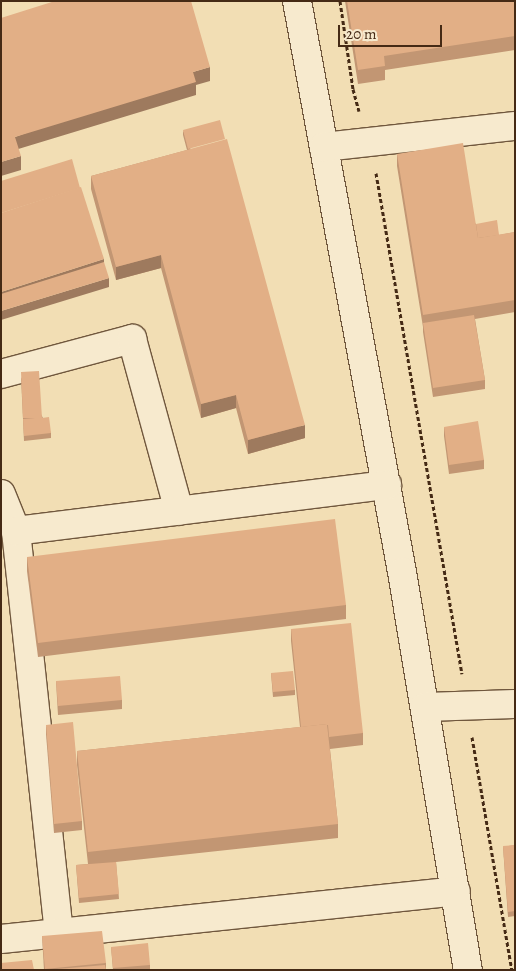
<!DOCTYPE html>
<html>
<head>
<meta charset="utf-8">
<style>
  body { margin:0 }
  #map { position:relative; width:516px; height:971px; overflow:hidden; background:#f2deb4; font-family:Alegreya,serif }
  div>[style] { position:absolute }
  .path>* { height:3px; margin-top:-1.5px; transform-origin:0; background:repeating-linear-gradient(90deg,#452a15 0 4px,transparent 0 6.5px) }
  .roads { filter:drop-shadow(1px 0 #70573d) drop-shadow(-1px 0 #70573d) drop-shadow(0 1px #70573d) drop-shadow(0 -1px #70573d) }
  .minor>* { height:28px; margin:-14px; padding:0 14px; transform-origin:14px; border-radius:14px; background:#f7eace }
  .wall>* { inset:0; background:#c29673 }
  .shaded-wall>* { inset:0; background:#9e7a5e }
  .building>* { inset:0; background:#e2af86 }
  span { translate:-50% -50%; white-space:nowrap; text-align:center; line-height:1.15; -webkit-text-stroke:5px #f7eace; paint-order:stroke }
  .frame { position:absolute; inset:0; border:2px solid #452a15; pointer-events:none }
  .scale { position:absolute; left:338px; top:25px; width:104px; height:22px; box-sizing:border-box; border:2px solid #452a15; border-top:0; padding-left:6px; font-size:15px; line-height:18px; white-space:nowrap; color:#452a15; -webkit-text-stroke:4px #f7eace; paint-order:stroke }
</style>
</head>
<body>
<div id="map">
  <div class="path">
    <div style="left:340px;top:1px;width:89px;rotate:81.6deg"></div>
    <div style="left:353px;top:89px;width:23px;rotate:75deg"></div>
    <div style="left:376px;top:173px;width:508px;rotate:80.26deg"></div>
    <div style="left:472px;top:737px;width:236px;rotate:80.3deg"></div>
  </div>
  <div class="roads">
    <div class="minor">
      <div style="left:297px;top:1px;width:581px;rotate:79.58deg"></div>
      <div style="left:402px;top:572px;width:403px;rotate:80.6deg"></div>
      <div style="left:324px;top:147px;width:192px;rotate:-6.3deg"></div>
      <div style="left:1px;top:374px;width:136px;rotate:-15deg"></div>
      <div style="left:132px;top:339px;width:178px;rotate:74.7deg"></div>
      <div style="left:1px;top:494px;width:40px;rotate:68deg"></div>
      <div style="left:16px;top:531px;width:404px;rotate:83.9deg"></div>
      <div style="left:59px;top:933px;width:399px;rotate:-6deg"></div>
      <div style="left:16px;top:531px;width:374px;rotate:-7.1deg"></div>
      <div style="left:425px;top:707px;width:90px;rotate:-1.9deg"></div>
      <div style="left:1px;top:939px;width:58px;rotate:-5.9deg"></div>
    </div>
  </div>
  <div class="wall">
    <div style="clip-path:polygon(345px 1px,515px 1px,515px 50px,385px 70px,385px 80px,358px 84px)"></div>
    <div style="clip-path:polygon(183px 130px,305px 438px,248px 454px,236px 408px,201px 418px,161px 268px,116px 280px,91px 189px,91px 176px,187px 150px,183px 135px)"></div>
    <div style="clip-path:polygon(397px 154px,476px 224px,499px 235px,515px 232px,515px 312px,475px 319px,485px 380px,485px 389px,433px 397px,423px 332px,423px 327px,397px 166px)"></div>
    <div style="clip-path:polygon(21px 377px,51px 433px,51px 438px,24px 441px)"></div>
    <div style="clip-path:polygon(444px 427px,484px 460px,484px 469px,449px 474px,444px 436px)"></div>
    <div style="clip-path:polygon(27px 557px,346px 605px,346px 619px,38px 657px,27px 571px)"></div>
    <div style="clip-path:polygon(291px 629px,363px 733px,363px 745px,330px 749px,338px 824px,338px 838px,116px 862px,119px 899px,79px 903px,76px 865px,88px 864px,77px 765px,77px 751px,300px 727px,291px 641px)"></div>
    <div style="clip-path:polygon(271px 673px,295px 690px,295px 695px,273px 697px)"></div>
    <div style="clip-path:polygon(56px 681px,122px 700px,122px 709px,58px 715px)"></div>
    <div style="clip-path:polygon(46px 725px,82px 821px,82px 830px,54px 833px,46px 734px)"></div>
    <div style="clip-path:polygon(515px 845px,515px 916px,508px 917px,503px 847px)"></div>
    <div style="clip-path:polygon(42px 936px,106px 963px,106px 970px,44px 970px)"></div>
    <div style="clip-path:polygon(111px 947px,150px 965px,150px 970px,113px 970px)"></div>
  </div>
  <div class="shaded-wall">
    <div style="clip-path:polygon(210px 67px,210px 81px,196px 85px,196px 95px,15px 150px,15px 137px,193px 72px)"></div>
    <div style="clip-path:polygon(21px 156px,21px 170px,1px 176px,1px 162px)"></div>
    <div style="clip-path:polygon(161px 255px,161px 268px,116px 280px,116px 267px)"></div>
    <div style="clip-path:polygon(104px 259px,104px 271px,1px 303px,1px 292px)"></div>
    <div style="clip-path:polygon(109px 278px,109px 287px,1px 320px,1px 311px)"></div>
    <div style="clip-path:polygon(236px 395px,236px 408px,201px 418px,201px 404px)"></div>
    <div style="clip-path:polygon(305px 425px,305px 438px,248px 454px,248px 440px)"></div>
  </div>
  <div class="building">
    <div style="clip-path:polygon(55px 1px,191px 1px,210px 67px,193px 72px,196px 82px,15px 137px,21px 156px,1px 162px,1px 18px)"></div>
    <div style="clip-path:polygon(347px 1px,515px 1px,515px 36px,384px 56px,385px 66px,358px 70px)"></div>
    <div style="clip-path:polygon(220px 120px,225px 139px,188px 149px,183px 130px)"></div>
    <div style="clip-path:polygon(227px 139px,305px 425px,248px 440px,236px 395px,201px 404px,161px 255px,116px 267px,91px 176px)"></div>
    <div style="clip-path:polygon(463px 143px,478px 238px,515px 232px,515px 300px,423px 315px,397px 154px)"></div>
    <div style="clip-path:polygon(72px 159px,80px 188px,1px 213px,1px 181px)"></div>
    <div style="clip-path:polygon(81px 187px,104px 259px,1px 292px,1px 213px)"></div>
    <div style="clip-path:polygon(497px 220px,499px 235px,478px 238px,476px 224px)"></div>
    <div style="clip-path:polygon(104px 262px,109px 278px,1px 311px,1px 294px)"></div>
    <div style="clip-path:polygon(474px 315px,485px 380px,433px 388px,423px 323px)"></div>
    <div style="clip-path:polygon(39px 371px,42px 418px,49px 417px,51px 433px,24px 436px,23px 419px,35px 418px,23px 418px,21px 372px)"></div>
    <div style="clip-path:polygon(478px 421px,484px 460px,449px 465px,444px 427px)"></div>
    <div style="clip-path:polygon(335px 519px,346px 605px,38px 643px,27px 557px)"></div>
    <div style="clip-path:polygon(351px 623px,363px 733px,329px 737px,328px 725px,327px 725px,327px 724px,301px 727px,291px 629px)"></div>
    <div style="clip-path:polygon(293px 671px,295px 690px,273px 692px,271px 673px)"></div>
    <div style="clip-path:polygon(120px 676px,122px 700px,58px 706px,56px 681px)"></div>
    <div style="clip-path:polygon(73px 722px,82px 821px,54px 824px,46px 725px)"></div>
    <div style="clip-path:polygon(327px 724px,338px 824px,88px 852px,77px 751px)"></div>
    <div style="clip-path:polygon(515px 845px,515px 911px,508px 912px,503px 846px)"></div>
    <div style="clip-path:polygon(116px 862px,119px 894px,79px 898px,76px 865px)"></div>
    <div style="clip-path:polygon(102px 931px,106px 963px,45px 969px,42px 936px)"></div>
    <div style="clip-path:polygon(148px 943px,150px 965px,113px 968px,111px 947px)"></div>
    <div style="clip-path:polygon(32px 960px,34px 970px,1px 970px,1px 963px)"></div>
    <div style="clip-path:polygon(105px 965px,106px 970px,45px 970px)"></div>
  </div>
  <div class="frame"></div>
  <div class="scale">20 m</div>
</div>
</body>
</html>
